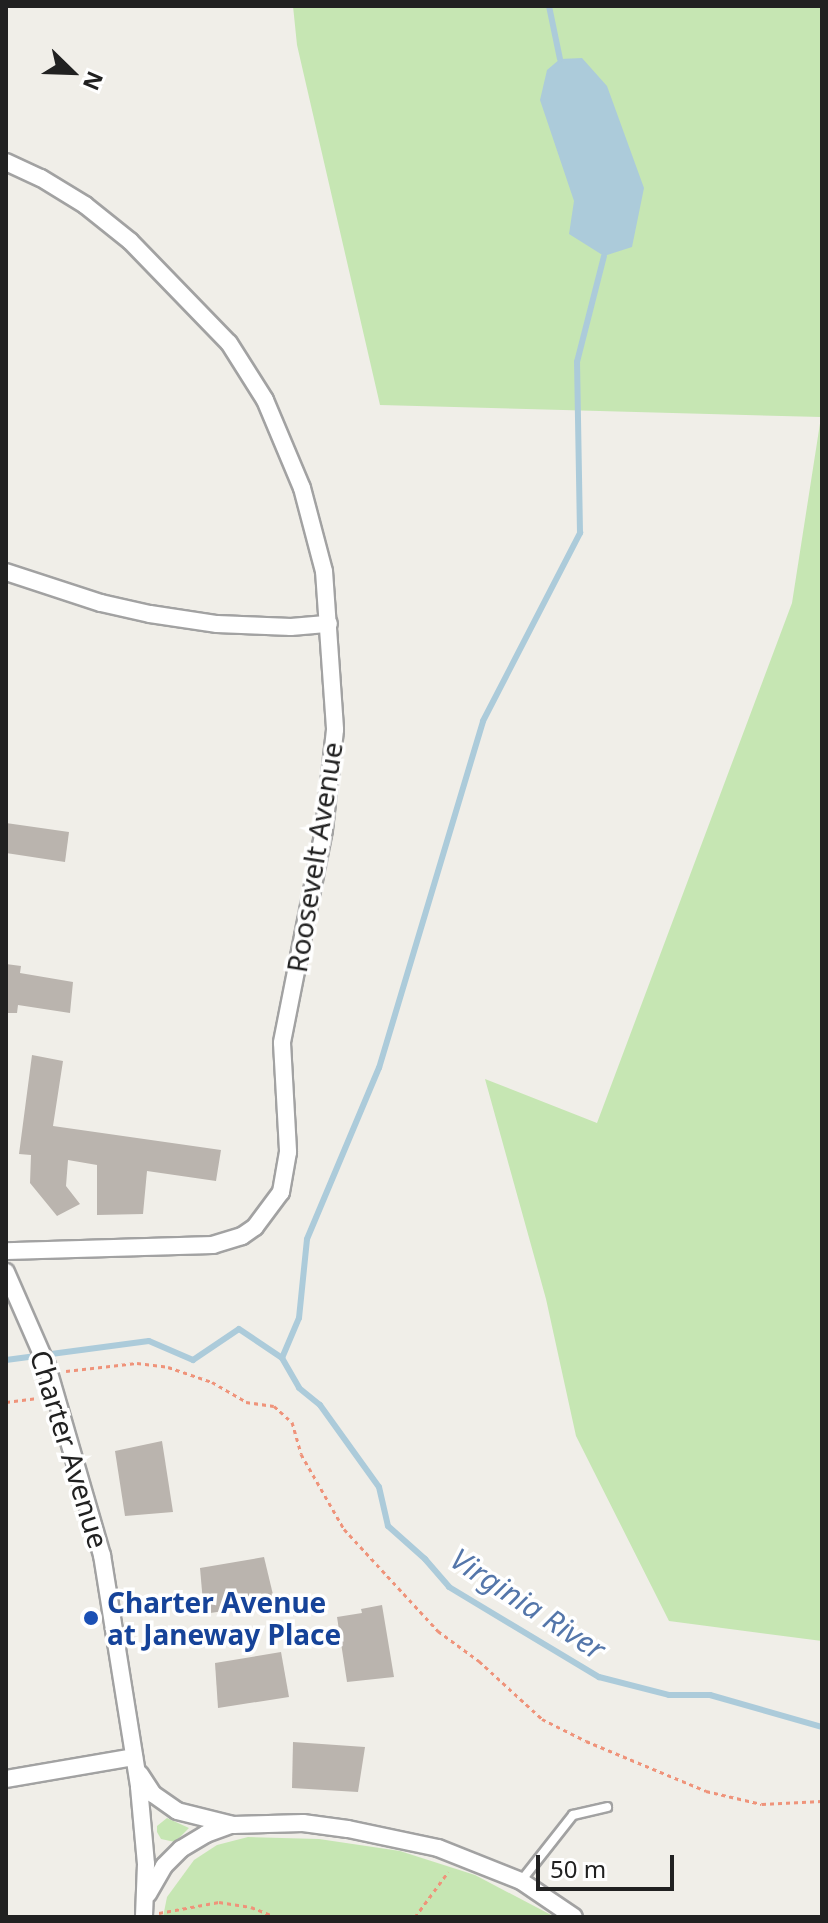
<!DOCTYPE html>
<html>
<head>
<meta charset="utf-8">
<style>
  body { margin:0 }
  #map { position:relative; width:828px; height:1923px; overflow:hidden; background:#f0eee8; font-family:"Noto Sans",sans-serif }
  div>[style] { position:absolute }
  .grass>* { inset:0; background:#c6e6b3 }
  .water>* { inset:0; background:#accbda }
  .stream>* { height:6px; margin:-3px; padding:0 3px; transform-origin:3px; border-radius:3px; background:#accbda }
  .building>* { inset:0; background:#bab4ae }
  .path>* { height:3px; margin-top:-1.5px; transform-origin:0; background:repeating-linear-gradient(90deg,#ef937a 0 4px,transparent 0 8px) }
  .roads { filter:drop-shadow(2px 0 #a2a2a2) drop-shadow(-2px 0 #a2a2a2) drop-shadow(0 2px #a2a2a2) drop-shadow(0 -2px #a2a2a2) }
  .service>* { height:8px; margin:-4px; padding:0 4px; transform-origin:4px; border-radius:4px; background:#fff }
  .minor>* { height:16px; margin:-8px; padding:0 8px; transform-origin:8px; border-radius:8px; background:#fff }
  .dots>* { width:22px; height:22px; translate:-50% -50%; box-sizing:border-box; border:4px solid #fff; border-radius:50% }
  span { translate:-50% -50%; white-space:nowrap; text-align:center; line-height:1.15; -webkit-text-stroke:7px #fff; paint-order:stroke }
  .street-label { font-size:28px; color:#212121 }
  .transit-label { font-size:28px; color:#164399; font-weight:700 }
  .left { translate:0 -50%; text-align:left }
  .water-label { font-size:30px; color:#5476aa; font-style:italic }
  .frame { position:absolute; inset:0; border:8px solid #212121; pointer-events:none }
  .north { position:absolute; left:32px; top:32px; width:80px; height:80px; -webkit-text-stroke:6px #fff; paint-order:stroke; rotate:113deg; font-size:22px; font-weight:700; line-height:32px; text-align:center; color:#212121 }
  .north::after { content:''; display:block; margin:auto; width:28px; height:36px; background:#212121; clip-path:polygon(50% 0,100% 100%,50% 72%,0 100%) }
  .scale { position:absolute; left:536px; top:1855px; width:138px; height:36px; box-sizing:border-box; border:4px solid #212121; border-top:0; padding-left:10px; font-size:24px; line-height:28px; white-space:nowrap; color:#212121; -webkit-text-stroke:6px #fff; paint-order:stroke }
</style>
</head>
<body>
<div id="map">
  <div class="grass">
    <div style="clip-path:polygon(293px 6px,822px 6px,822px 1641px,669px 1621px,576px 1436px,546px 1299px,485px 1079px,597px 1123px,792px 603px,821px 417px,380px 405px,297px 45px)"></div>
    <div style="clip-path:polygon(167px 1818px,189px 1828px,175px 1842px,161px 1839px,157px 1832px,157px 1826px)"></div>
    <div style="clip-path:polygon(248px 1837px,319px 1839px,400px 1851px,475px 1875px,555px 1917px,163px 1917px,167px 1897px,194px 1860px,217px 1845px)"></div>
  </div>
  <div class="water">
    <div style="clip-path:polygon(582px 58px,607px 86px,644px 188px,632px 247px,604px 256px,569px 234px,574px 201px,540px 100px,547px 70px,560px 59px)"></div>
  </div>
  <div class="stream">
    <div style="left:549px;top:6px;width:54px;rotate:78.3deg"></div>
    <div style="left:282px;top:1358px;width:43px;rotate:-67deg"></div>
    <div style="left:299px;top:1318px;width:79px;rotate:-84.2deg"></div>
    <div style="left:307px;top:1239px;width:186px;rotate:-67.2deg"></div>
    <div style="left:379px;top:1068px;width:362px;rotate:-73.3deg"></div>
    <div style="left:483px;top:721px;width:212px;rotate:-62.7deg"></div>
    <div style="left:580px;top:533px;width:171px;rotate:-91deg"></div>
    <div style="left:577px;top:362px;width:109px;rotate:-75.7deg"></div>
    <div style="left:6px;top:1360px;width:144px;rotate:-7.6deg"></div>
    <div style="left:149px;top:1341px;width:48px;rotate:23.4deg"></div>
    <div style="left:193px;top:1360px;width:55px;rotate:-34deg"></div>
    <div style="left:239px;top:1329px;width:52px;rotate:34deg"></div>
    <div style="left:282px;top:1358px;width:34px;rotate:60deg"></div>
    <div style="left:299px;top:1388px;width:27px;rotate:39deg"></div>
    <div style="left:320px;top:1405px;width:101px;rotate:54.3deg"></div>
    <div style="left:379px;top:1487px;width:40px;rotate:77deg"></div>
    <div style="left:388px;top:1526px;width:50px;rotate:41.7deg"></div>
    <div style="left:425px;top:1559px;width:37px;rotate:49deg"></div>
    <div style="left:449px;top:1587px;width:175px;rotate:31deg"></div>
    <div style="left:599px;top:1677px;width:72px;rotate:14.4deg"></div>
    <div style="left:669px;top:1695px;width:41px"></div>
    <div style="left:710px;top:1695px;width:116px;rotate:15.9deg"></div>
  </div>
  <div class="building">
    <div style="clip-path:polygon(6px 823px,69px 832px,65px 862px,6px 853px)"></div>
    <div style="clip-path:polygon(6px 964px,21px 966px,20px 973px,73px 982px,70px 1013px,18px 1005px,17px 1013px,6px 1013px)"></div>
    <div style="clip-path:polygon(32px 1055px,63px 1061px,53px 1126px,221px 1150px,216px 1181px,147px 1171px,143px 1214px,97px 1215px,97px 1165px,68px 1160px,66px 1186px,80px 1204px,57px 1216px,30px 1183px,31px 1155px,19px 1154px)"></div>
    <div style="clip-path:polygon(162px 1441px,173px 1512px,125px 1516px,115px 1451px)"></div>
    <div style="clip-path:polygon(264px 1557px,275px 1603px,204px 1614px,200px 1568px)"></div>
    <div style="clip-path:polygon(382px 1605px,394px 1677px,347px 1682px,337px 1617px,362px 1613px,361px 1609px)"></div>
    <div style="clip-path:polygon(281px 1652px,289px 1697px,218px 1708px,215px 1663px)"></div>
    <div style="clip-path:polygon(293px 1742px,365px 1747px,358px 1792px,292px 1788px)"></div>
  </div>
  <div class="path">
    <div style="left:66px;top:1371px;width:71px;rotate:-6.4deg"></div>
    <div style="left:137px;top:1363px;width:31px;rotate:7deg"></div>
    <div style="left:168px;top:1367px;width:46px;rotate:18.8deg"></div>
    <div style="left:212px;top:1382px;width:39px;rotate:30deg"></div>
    <div style="left:246px;top:1402px;width:28px;rotate:8deg"></div>
    <div style="left:274px;top:1406px;width:24px;rotate:42deg"></div>
    <div style="left:292px;top:1422px;width:33px;rotate:74deg"></div>
    <div style="left:301px;top:1454px;width:86px;rotate:60.2deg"></div>
    <div style="left:344px;top:1529px;width:139px;rotate:47.3deg"></div>
    <div style="left:438px;top:1631px;width:51px;rotate:36.2deg"></div>
    <div style="left:479px;top:1661px;width:86px;rotate:42.6deg"></div>
    <div style="left:542px;top:1719px;width:49px;rotate:26.6deg"></div>
    <div style="left:586px;top:1741px;width:130px;rotate:22.6deg"></div>
    <div style="left:706px;top:1791px;width:57px;rotate:13.1deg"></div>
    <div style="left:762px;top:1804px;width:60px;rotate:-2.9deg"></div>
    <div style="left:6px;top:1402px;width:32px;rotate:-7deg"></div>
    <div style="left:159px;top:1913px;width:61px;rotate:-10.4deg"></div>
    <div style="left:219px;top:1902px;width:32px;rotate:9deg"></div>
    <div style="left:251px;top:1907px;width:27px;rotate:22deg"></div>
    <div style="left:415px;top:1917px;width:56px;rotate:-53.7deg"></div>
  </div>
  <div class="roads">
    <div class="service">
      <div style="left:521px;top:1881px;width:84px;rotate:-51.8deg"></div>
      <div style="left:573px;top:1815px;width:35px;rotate:-13deg"></div>
    </div>
    <div class="minor">
      <div style="left:6px;top:162px;width:38px;rotate:25deg"></div>
      <div style="left:41px;top:178px;width:52px;rotate:31.5deg"></div>
      <div style="left:85px;top:205px;width:58px;rotate:38.7deg"></div>
      <div style="left:130px;top:241px;width:142px;rotate:45.9deg"></div>
      <div style="left:229px;top:343px;width:67px;rotate:57.7deg"></div>
      <div style="left:265px;top:400px;width:95px;rotate:67.2deg"></div>
      <div style="left:302px;top:488px;width:86px;rotate:75.2deg"></div>
      <div style="left:324px;top:571px;width:159px;rotate:86deg"></div>
      <div style="left:335px;top:730px;width:101px;rotate:96.3deg"></div>
      <div style="left:324px;top:830px;width:217px;rotate:101.2deg"></div>
      <div style="left:282px;top:1043px;width:109px;rotate:86.8deg"></div>
      <div style="left:288px;top:1152px;width:41px;rotate:99.9deg"></div>
      <div style="left:281px;top:1192px;width:44px;rotate:126.6deg"></div>
      <div style="left:255px;top:1227px;width:16px;rotate:145deg"></div>
      <div style="left:242px;top:1236px;width:30px;rotate:163deg"></div>
      <div style="left:213px;top:1245px;width:207px;rotate:178.3deg"></div>
      <div style="left:6px;top:572px;width:100px;rotate:18.1deg"></div>
      <div style="left:101px;top:603px;width:50px;rotate:12.7deg"></div>
      <div style="left:150px;top:614px;width:68px;rotate:8.5deg"></div>
      <div style="left:217px;top:624px;width:74px;rotate:2.3deg"></div>
      <div style="left:291px;top:627px;width:38px;rotate:-5deg"></div>
      <div style="left:6px;top:1272px;width:103px;rotate:66.4deg"></div>
      <div style="left:47px;top:1366px;width:197px;rotate:73.8deg"></div>
      <div style="left:102px;top:1555px;width:235px;rotate:80.9deg"></div>
      <div style="left:139px;top:1787px;width:77px;rotate:84.8deg"></div>
      <div style="left:146px;top:1864px;width:53px;rotate:92.2deg"></div>
      <div style="left:140px;top:1774px;width:24px;rotate:57deg"></div>
      <div style="left:153px;top:1794px;width:29px;rotate:35deg"></div>
      <div style="left:177px;top:1811px;width:58px;rotate:14deg"></div>
      <div style="left:233px;top:1825px;width:70px;rotate:-1.6deg"></div>
      <div style="left:303px;top:1823px;width:45px;rotate:7.6deg"></div>
      <div style="left:348px;top:1829px;width:92px;rotate:11.9deg"></div>
      <div style="left:438px;top:1848px;width:89px;rotate:21.7deg"></div>
      <div style="left:521px;top:1881px;width:64px;rotate:34.2deg"></div>
      <div style="left:6px;top:1779px;width:130px;rotate:-9.8deg"></div>
      <div style="left:148px;top:1894px;width:32px;rotate:-60deg"></div>
      <div style="left:164px;top:1866px;width:24px;rotate:-45deg"></div>
      <div style="left:181px;top:1849px;width:29px;rotate:-31deg"></div>
      <div style="left:206px;top:1834px;width:27px;rotate:-20deg"></div>
    </div>
  </div>
  <div class="dots">
    <div style="left:91px;top:1618px;background:#1a4fb4"></div>
  </div>
  <div class="street-label">
    <span style="left:314px;top:857px;rotate:-81deg">Roosevelt Avenue</span>
    <span style="left:70px;top:1449px;rotate:73deg">Charter Avenue</span>
  </div>
  <div class="transit-label">
    <span class="left" style="left:107px;top:1618px">Charter Avenue<br>at Janeway Place</span>
  </div>
  <div class="water-label">
    <span style="left:528px;top:1604px;rotate:33deg">Virginia River</span>
  </div>
  <div class="frame"></div>
  <div class="north">N</div>
  <div class="scale">50 m</div>
</div>
</body>
</html>
